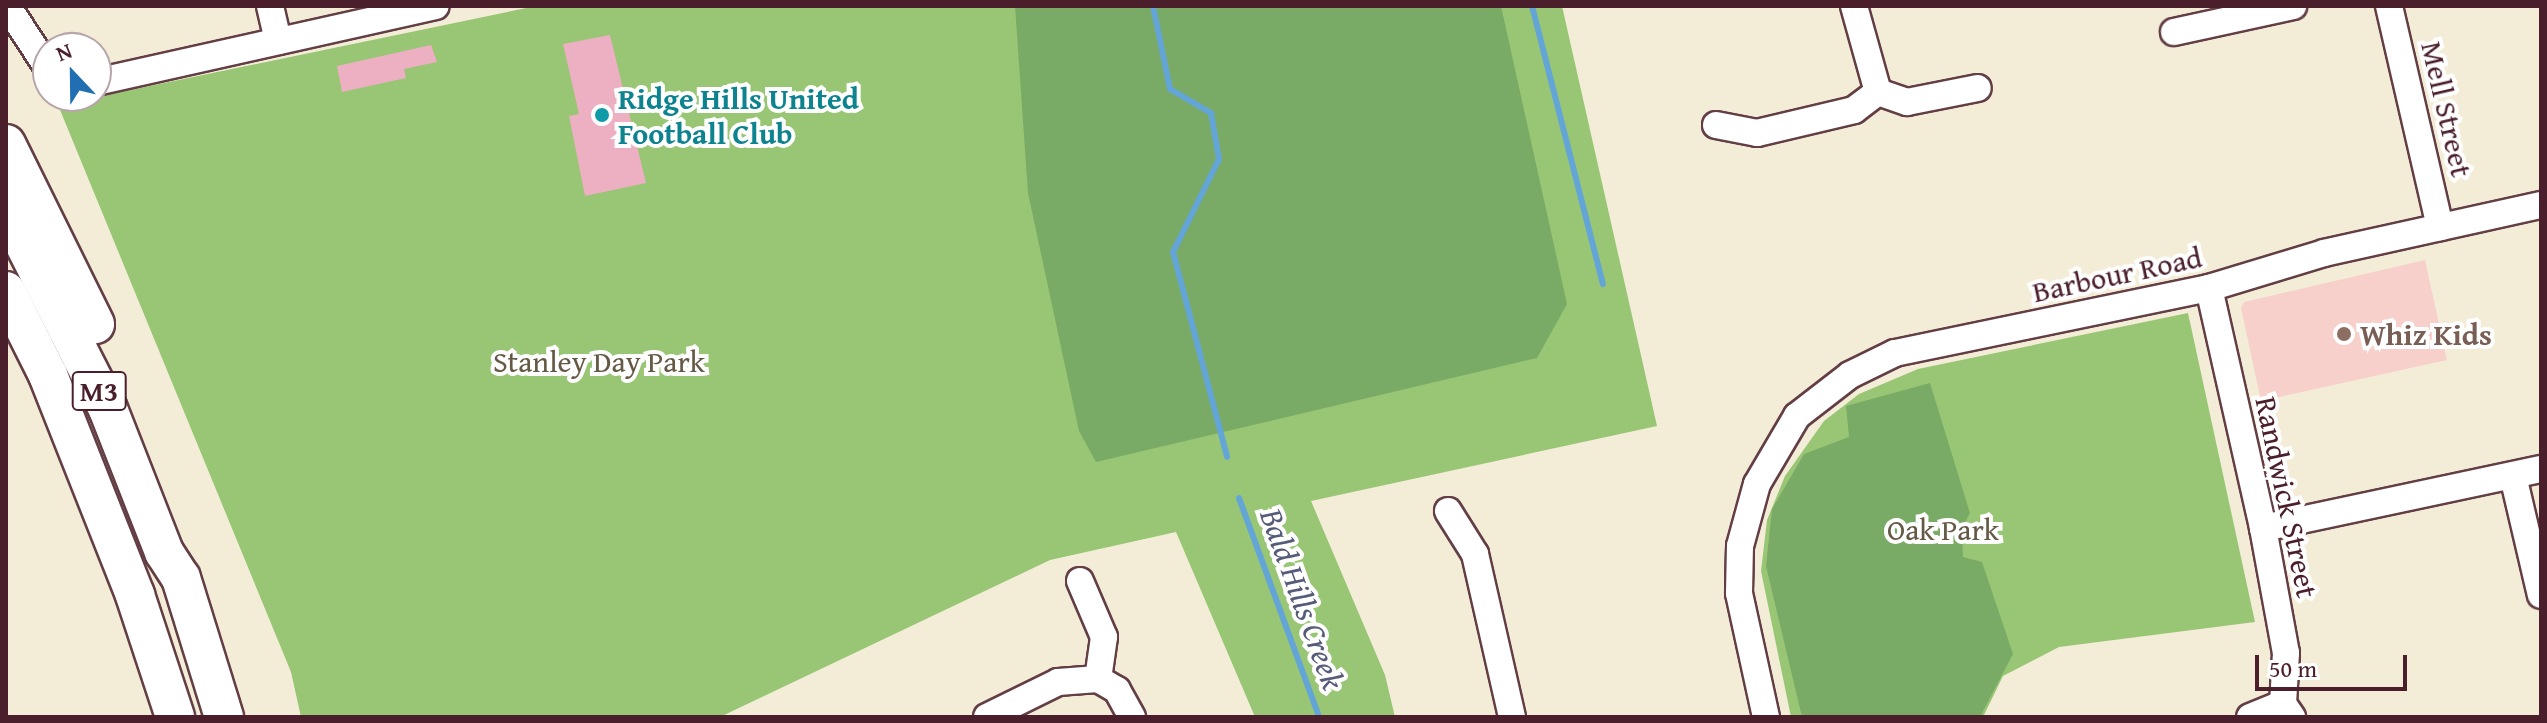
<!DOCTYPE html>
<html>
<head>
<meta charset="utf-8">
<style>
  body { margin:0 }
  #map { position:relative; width:2547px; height:723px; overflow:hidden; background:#f3edd8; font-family:"Gentium Book Plus",serif }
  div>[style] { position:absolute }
  .built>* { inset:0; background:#f7d0cb }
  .green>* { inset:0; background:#98c674 }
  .forest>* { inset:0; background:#7aab66 }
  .stream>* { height:6px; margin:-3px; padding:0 3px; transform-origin:3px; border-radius:3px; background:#64a5d8 }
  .building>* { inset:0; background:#edafc2 }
  .roads { filter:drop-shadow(2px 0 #633e45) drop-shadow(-2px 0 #633e45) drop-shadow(0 2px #633e45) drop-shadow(0 -2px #633e45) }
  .minor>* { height:26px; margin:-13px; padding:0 13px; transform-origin:13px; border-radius:13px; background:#fff }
  .highway>* { height:38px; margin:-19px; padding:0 19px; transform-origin:19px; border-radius:19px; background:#fff }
  .dots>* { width:22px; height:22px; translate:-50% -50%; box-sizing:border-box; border:4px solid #fff; border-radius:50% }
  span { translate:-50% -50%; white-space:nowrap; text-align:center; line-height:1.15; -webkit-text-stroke:8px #fff; paint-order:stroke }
  .shield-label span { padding:2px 6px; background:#fff; border:2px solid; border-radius:6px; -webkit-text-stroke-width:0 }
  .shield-label { font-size:28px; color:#4a1f2b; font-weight:700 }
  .culture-label { font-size:30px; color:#0d838f; font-weight:700 }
  .left { translate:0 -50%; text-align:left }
  .street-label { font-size:30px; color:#4a1f2b }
  .education-label { font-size:30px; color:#785e54; font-weight:700 }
  .park-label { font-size:30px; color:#655945 }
  .water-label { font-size:32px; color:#565b79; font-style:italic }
  .frame { position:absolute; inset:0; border:8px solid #4a1f2b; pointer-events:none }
  .north { position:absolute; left:32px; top:32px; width:80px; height:80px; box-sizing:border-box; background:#fff; border:2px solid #b7a5aa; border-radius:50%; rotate:338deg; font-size:22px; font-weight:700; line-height:32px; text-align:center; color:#4a1f2b }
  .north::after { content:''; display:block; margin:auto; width:28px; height:36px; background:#1f6fb2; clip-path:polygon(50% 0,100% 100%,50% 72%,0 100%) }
  .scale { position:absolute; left:2255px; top:655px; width:152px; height:36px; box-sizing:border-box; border:4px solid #4a1f2b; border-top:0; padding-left:10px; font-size:24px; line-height:28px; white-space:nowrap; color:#4a1f2b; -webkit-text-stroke:6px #fff; paint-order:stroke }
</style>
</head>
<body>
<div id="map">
  <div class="built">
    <div style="clip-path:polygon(2425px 260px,2447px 360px,2261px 401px,2241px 308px,2244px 302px)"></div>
  </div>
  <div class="green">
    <div style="clip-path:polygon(536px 6px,1562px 6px,1657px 426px,1311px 501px,1385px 675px,1395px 717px,1255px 717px,1176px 532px,1050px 560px,720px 717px,301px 717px,291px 672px,58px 105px)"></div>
    <div style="clip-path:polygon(2188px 313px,2255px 622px,2059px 647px,2003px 676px,1983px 717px,1791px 717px,1761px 571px,1767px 520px,1785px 476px,1824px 421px,1859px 394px,1918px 369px)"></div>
  </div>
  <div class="forest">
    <div style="clip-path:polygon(1015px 6px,1501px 6px,1567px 304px,1537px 358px,1096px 462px,1079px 431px,1028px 193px)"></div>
    <div style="clip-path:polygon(1930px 383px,1970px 513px,1962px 528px,1963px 557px,1982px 562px,2013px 654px,1980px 717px,1802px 717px,1766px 566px,1772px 509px,1804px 454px,1849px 437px,1846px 406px)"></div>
  </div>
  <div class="stream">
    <div style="left:1153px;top:6px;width:85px;rotate:78.4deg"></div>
    <div style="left:1170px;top:89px;width:48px;rotate:30.3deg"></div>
    <div style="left:1211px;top:113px;width:47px;rotate:80.1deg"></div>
    <div style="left:1219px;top:159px;width:104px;rotate:116.3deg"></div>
    <div style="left:1173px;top:252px;width:212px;rotate:75.2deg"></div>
    <div style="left:1532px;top:6px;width:287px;rotate:75.7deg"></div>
    <div style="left:1239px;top:498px;width:233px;rotate:69.9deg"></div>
  </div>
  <div class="building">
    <div style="clip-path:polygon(610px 35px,646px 183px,585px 196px,569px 116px,579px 114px,563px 44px)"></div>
    <div style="clip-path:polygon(431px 45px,437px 62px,404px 69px,406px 78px,342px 92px,337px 66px)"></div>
  </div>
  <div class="roads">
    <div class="minor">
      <div style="left:7px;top:6px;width:74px;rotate:56.5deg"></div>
      <div style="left:270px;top:6px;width:36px;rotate:77deg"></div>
      <div style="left:1854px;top:6px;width:89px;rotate:74.4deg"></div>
      <div style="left:1878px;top:92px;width:31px;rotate:19deg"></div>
      <div style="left:1907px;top:102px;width:72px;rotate:-11.2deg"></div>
      <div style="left:2389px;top:6px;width:227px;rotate:77deg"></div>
      <div style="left:2174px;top:32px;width:122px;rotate:-12.3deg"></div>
      <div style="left:96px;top:82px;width:348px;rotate:-12.6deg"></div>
      <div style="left:1716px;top:125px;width:42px;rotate:11deg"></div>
      <div style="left:1757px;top:133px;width:100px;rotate:-13.3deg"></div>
      <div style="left:1854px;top:110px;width:30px;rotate:-37deg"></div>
      <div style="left:2209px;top:288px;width:246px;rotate:77.3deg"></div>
      <div style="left:2263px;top:528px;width:127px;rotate:79.6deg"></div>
      <div style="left:2286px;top:653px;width:51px;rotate:93.4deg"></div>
      <div style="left:2283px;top:704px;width:16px;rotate:55deg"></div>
      <div style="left:2513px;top:476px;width:122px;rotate:76.8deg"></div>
      <div style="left:1448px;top:511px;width:51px;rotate:57.9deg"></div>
      <div style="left:1475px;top:554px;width:167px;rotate:77.2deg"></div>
      <div style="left:2263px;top:528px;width:284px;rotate:-12deg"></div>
      <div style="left:1080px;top:581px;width:61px;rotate:66.8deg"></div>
      <div style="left:1104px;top:637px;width:42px;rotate:98.1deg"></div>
      <div style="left:987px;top:717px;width:79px;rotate:-26.2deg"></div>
      <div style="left:1058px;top:682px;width:40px;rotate:-4.3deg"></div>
      <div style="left:1098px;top:679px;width:22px;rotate:30deg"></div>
      <div style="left:1117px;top:690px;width:31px;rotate:61deg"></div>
      <div style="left:1766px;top:717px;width:127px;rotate:-102.3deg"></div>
      <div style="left:1739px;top:593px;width:47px;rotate:-88.8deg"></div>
      <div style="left:1740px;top:546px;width:64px;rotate:-74.7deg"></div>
      <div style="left:1757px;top:484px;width:79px;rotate:-59.5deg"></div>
      <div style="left:1797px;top:416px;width:67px;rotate:-37.7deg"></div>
      <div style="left:1850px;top:375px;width:50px;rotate:-26.1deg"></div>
      <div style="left:1895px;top:353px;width:321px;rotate:-11.7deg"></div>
      <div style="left:2209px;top:288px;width:120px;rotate:-16.9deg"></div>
      <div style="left:2324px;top:253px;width:222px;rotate:-12.5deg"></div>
      <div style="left:2250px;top:717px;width:35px;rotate:-22deg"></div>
    </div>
    <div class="highway">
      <div style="left:6px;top:144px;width:201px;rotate:63.7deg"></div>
      <div style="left:6px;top:208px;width:225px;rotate:63.1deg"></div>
      <div style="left:108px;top:409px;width:154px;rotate:68.6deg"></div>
      <div style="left:164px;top:552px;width:31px;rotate:57deg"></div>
      <div style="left:181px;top:578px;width:145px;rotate:72.8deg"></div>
      <div style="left:6px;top:291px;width:94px;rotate:63.4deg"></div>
      <div style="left:48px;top:375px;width:237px;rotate:68.4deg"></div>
      <div style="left:135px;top:595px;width:128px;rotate:71.8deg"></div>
    </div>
  </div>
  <div class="dots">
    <div style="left:602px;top:115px;background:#0f9aa8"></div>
    <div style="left:2344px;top:334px;background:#8d6e63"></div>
  </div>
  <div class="shield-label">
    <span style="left:99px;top:391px">M3</span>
  </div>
  <div class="culture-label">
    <span class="left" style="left:618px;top:115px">Ridge Hills United<br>Football Club</span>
  </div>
  <div class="street-label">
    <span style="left:2447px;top:109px;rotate:77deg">Mell Street</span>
    <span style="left:2117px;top:274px;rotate:-12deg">Barbour Road</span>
    <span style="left:2287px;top:497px;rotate:78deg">Randwick Street</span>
  </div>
  <div class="education-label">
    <span class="left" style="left:2360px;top:334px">Whiz Kids</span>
  </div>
  <div class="park-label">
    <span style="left:599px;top:361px">Stanley Day Park</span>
    <span style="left:1943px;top:529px">Oak Park</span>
  </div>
  <div class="water-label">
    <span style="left:1302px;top:599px;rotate:70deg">Bald Hills Creek</span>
  </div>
  <div class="frame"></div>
  <div class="north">N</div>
  <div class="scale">50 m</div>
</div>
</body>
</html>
